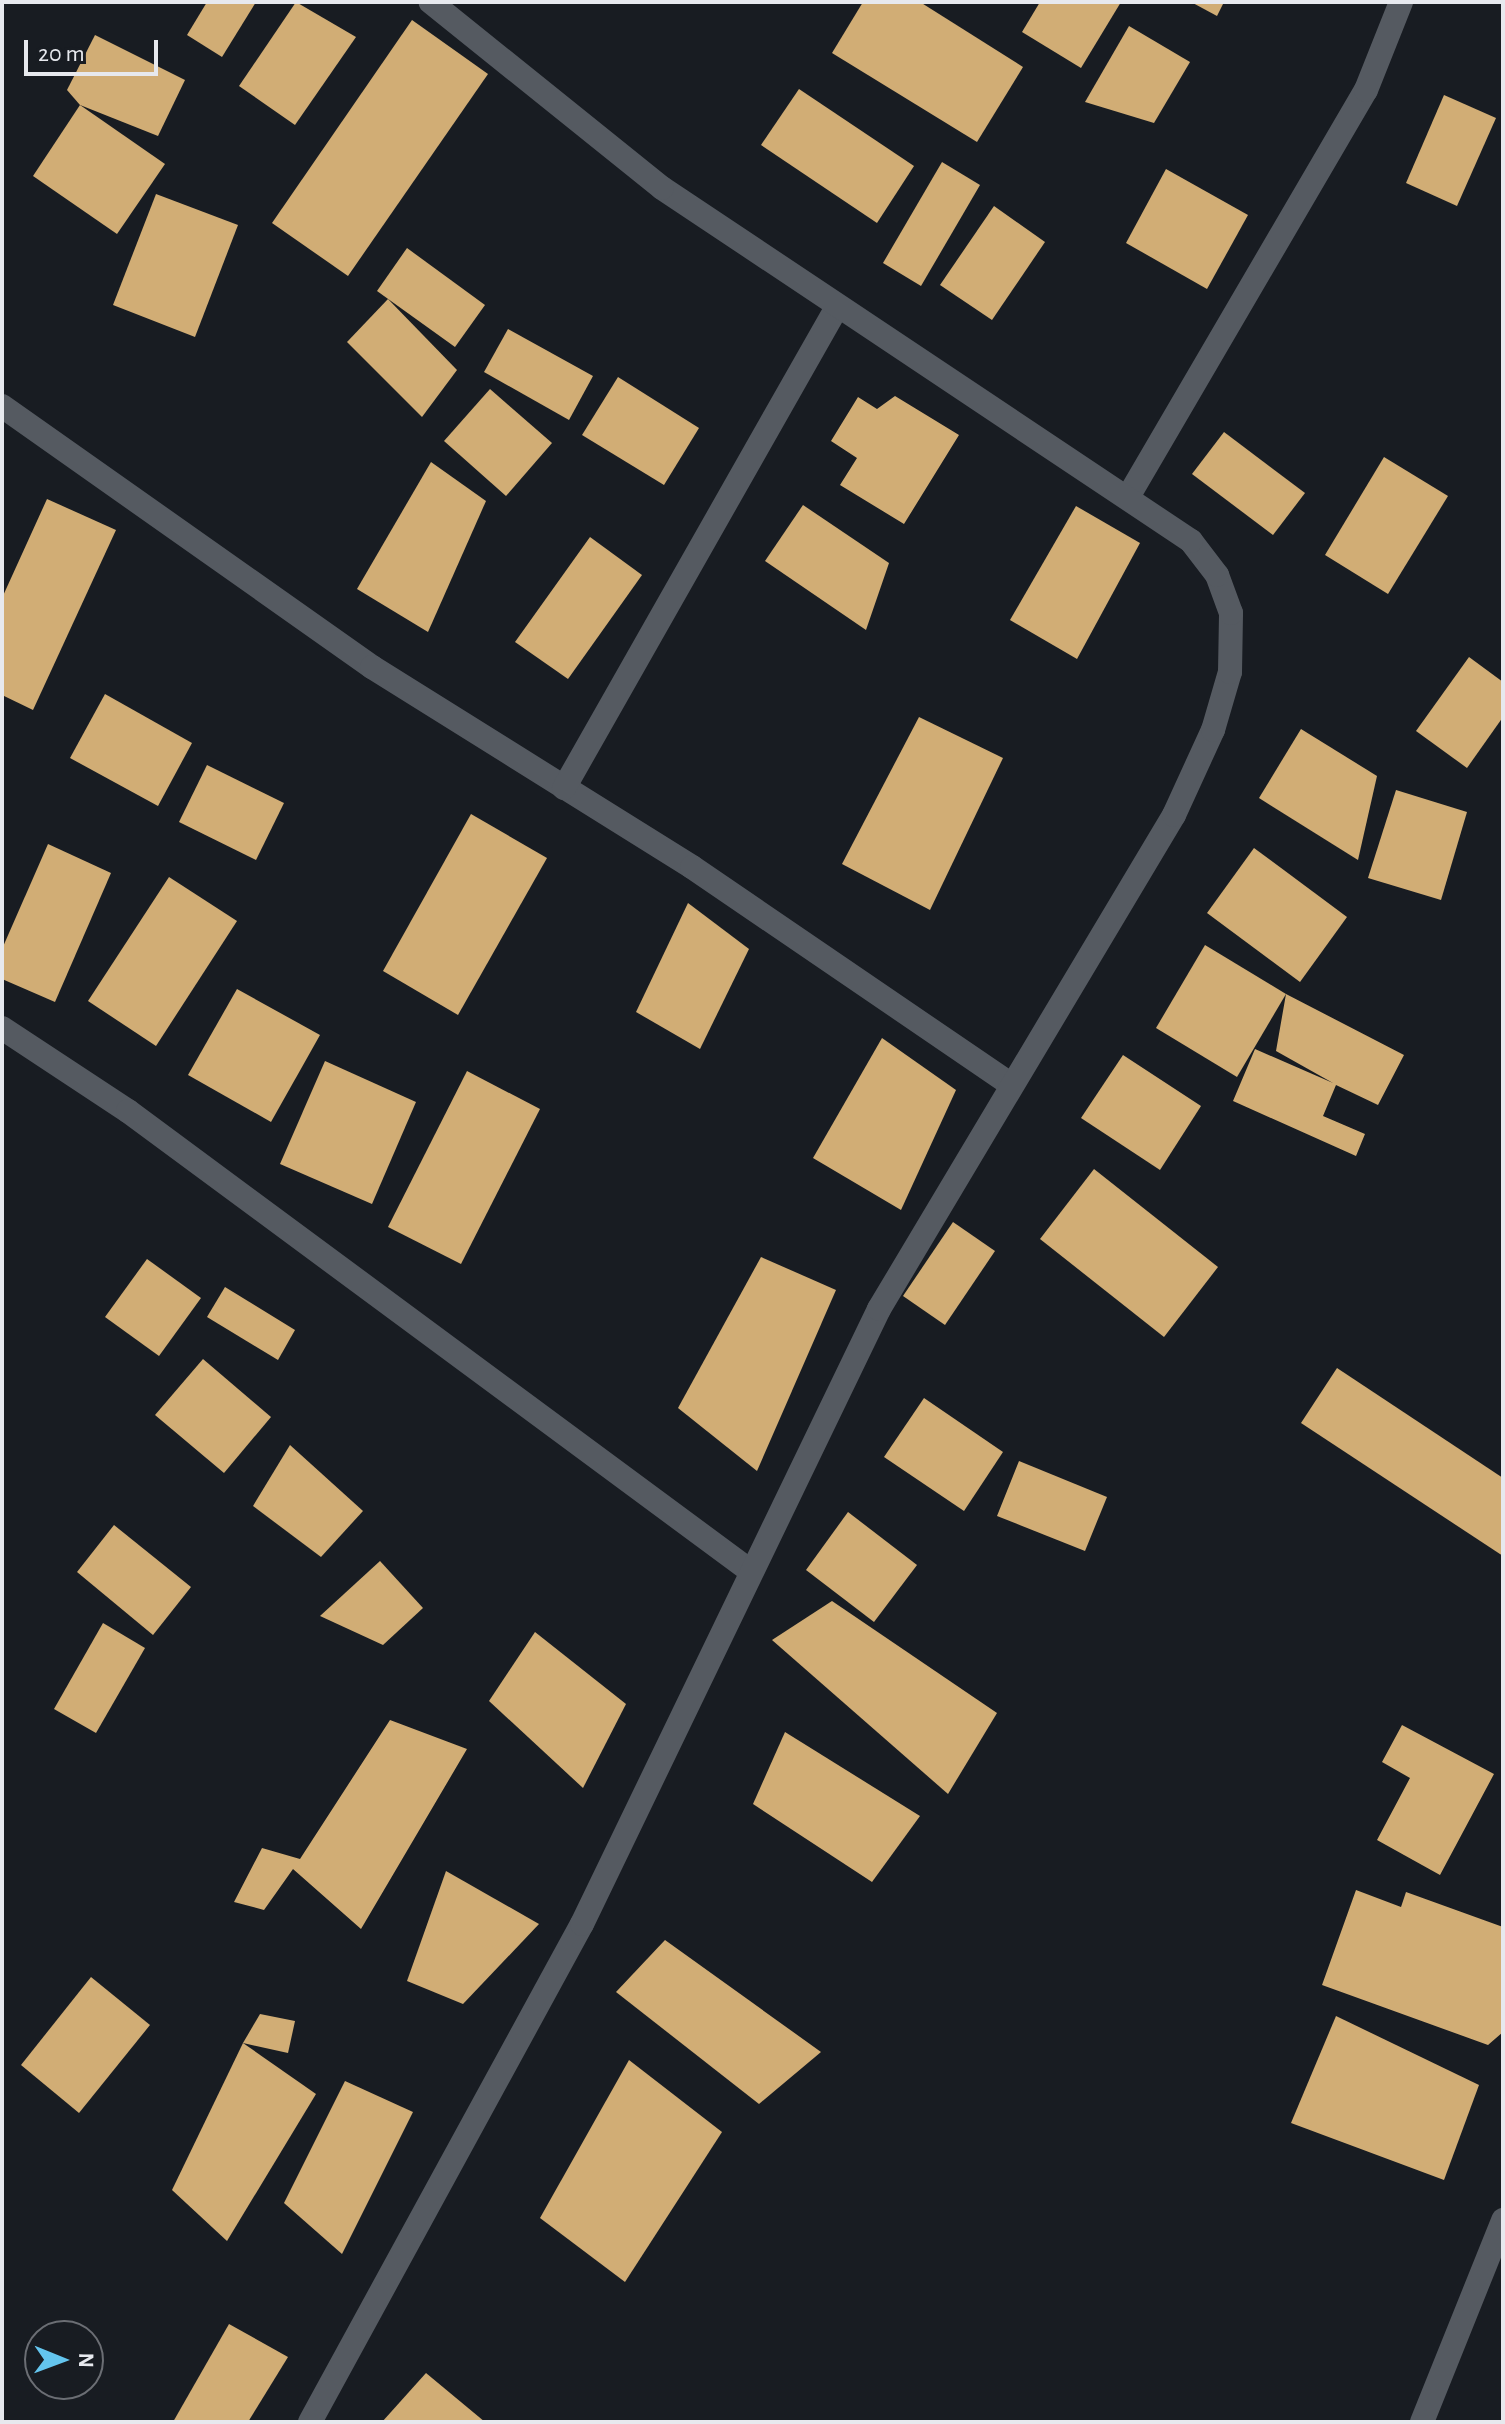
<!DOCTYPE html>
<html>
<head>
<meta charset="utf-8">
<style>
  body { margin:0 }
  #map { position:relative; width:1505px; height:2424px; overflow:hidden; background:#181c22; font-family:"Alegreya Sans",sans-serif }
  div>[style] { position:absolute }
  .building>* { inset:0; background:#d1ad75 }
  .minor>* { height:24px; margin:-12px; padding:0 12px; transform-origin:12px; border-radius:12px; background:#555a61 }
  span { translate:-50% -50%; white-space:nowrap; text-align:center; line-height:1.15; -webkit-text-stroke:8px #181c22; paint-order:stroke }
  .frame { position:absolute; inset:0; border:4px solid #e7e9ee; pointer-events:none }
  .north { position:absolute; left:24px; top:2320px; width:80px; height:80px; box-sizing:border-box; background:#181c22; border:2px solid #6b6e74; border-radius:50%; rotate:91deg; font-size:22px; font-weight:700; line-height:32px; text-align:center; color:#e7e9ee }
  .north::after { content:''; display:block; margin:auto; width:28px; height:36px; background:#64c5ee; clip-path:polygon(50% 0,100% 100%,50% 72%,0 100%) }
  .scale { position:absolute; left:24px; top:40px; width:134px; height:36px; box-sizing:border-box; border:4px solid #e7e9ee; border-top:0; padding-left:10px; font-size:24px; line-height:28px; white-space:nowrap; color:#e7e9ee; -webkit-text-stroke:6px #181c22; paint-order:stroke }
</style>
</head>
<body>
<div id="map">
  <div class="building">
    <div style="clip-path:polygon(207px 2px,256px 2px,222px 57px,187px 35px)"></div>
    <div style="clip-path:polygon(296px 2px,356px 37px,295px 125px,239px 86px)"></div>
    <div style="clip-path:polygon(863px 2px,920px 2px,1023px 67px,977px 142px,832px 53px)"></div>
    <div style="clip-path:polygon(1040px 2px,1121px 2px,1081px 68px,1022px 32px)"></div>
    <div style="clip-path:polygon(1191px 2px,1224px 2px,1217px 16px)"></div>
    <div style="clip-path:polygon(412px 20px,488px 74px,348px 276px,272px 223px)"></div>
    <div style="clip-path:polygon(1129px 26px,1190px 62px,1154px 123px,1085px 102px)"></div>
    <div style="clip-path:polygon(95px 35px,185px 80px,158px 136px,80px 105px,67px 90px)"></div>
    <div style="clip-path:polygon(799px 89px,914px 166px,877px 223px,761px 145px)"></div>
    <div style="clip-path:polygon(1444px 95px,1496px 118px,1457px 206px,1406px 183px)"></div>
    <div style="clip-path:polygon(80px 105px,165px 164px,117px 234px,33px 176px)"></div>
    <div style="clip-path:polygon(942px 162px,980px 185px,921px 286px,883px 263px)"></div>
    <div style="clip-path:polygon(1166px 169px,1248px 215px,1207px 289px,1126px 243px)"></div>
    <div style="clip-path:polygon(156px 194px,238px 225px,195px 337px,113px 305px)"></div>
    <div style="clip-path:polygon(994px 206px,1045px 242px,992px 320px,940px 285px)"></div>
    <div style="clip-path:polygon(407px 248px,485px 305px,455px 347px,377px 291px)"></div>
    <div style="clip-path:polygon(388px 299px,457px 370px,422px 417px,347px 342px)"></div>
    <div style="clip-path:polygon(508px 329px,593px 376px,569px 420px,484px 372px)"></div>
    <div style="clip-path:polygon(618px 377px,699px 428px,664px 485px,582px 435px)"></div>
    <div style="clip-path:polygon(490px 389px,552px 443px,506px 496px,444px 441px)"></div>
    <div style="clip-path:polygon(895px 396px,959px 435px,904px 524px,840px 485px,857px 458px,831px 441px,858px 397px,877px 409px)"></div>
    <div style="clip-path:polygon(1224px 432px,1305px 493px,1273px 535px,1192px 474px)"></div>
    <div style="clip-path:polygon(1384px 457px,1448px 496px,1388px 594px,1325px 555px)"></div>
    <div style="clip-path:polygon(431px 462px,486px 501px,428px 632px,357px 589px)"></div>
    <div style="clip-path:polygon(47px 499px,116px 530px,33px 710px,2px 695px,2px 598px)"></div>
    <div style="clip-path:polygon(803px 505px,889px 563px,866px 630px,765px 561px)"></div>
    <div style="clip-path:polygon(1076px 506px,1140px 543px,1077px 659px,1010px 620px)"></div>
    <div style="clip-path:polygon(590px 537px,642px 575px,568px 679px,515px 642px)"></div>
    <div style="clip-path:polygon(1469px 657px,1503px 682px,1503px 717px,1467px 768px,1416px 731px)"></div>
    <div style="clip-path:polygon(105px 694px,192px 743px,158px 806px,70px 758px)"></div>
    <div style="clip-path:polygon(919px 717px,1003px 758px,930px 910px,842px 864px)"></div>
    <div style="clip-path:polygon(1301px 729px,1377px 776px,1358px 860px,1259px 798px)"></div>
    <div style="clip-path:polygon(207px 765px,284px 803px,256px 860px,179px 822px)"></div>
    <div style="clip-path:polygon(1396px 790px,1467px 812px,1441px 900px,1368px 878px)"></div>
    <div style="clip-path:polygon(471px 814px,547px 858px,458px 1015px,383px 971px)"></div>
    <div style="clip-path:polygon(48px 844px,111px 873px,55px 1002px,2px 979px,2px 949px)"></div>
    <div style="clip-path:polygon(1254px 848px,1347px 917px,1300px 982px,1207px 913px)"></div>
    <div style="clip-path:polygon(169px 877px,237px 921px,156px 1046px,88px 1001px)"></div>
    <div style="clip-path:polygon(688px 903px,749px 949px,700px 1049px,636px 1012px)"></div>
    <div style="clip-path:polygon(1205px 945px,1286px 994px,1237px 1077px,1156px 1028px)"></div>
    <div style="clip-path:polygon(237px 989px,320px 1035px,271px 1122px,188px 1075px)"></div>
    <div style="clip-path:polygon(1286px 994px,1404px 1055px,1378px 1105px,1336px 1085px,1323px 1116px,1365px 1134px,1356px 1156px,1233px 1101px,1255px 1049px,1333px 1083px,1276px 1051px)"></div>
    <div style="clip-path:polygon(882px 1038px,956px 1090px,901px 1210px,813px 1158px)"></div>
    <div style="clip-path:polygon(1123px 1055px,1201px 1106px,1160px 1170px,1081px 1118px)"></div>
    <div style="clip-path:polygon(325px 1061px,416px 1102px,372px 1204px,280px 1164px)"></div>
    <div style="clip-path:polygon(467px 1071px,540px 1109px,461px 1264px,388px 1227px)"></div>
    <div style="clip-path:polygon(1094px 1169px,1218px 1267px,1164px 1337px,1040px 1239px)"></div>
    <div style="clip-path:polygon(953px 1222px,995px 1251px,945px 1325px,903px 1296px)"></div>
    <div style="clip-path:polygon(761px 1257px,836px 1290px,757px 1471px,678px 1408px)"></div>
    <div style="clip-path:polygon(147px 1259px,201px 1298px,159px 1356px,105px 1317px)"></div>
    <div style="clip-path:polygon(225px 1287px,295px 1330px,278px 1360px,207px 1317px)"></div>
    <div style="clip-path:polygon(203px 1359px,271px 1417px,224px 1473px,155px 1415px)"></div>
    <div style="clip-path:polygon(1337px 1368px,1503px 1478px,1503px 1556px,1301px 1423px)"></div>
    <div style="clip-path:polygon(924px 1398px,1003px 1452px,964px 1511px,884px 1457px)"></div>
    <div style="clip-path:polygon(290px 1445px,363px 1511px,321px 1557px,253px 1506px)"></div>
    <div style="clip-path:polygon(1019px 1461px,1107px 1497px,1085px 1551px,997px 1516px)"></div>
    <div style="clip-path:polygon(848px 1512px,917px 1565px,874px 1622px,806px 1570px)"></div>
    <div style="clip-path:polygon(114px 1525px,191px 1587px,153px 1635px,77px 1572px)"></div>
    <div style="clip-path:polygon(380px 1561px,423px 1608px,383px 1645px,320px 1616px)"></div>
    <div style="clip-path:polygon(832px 1601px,997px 1713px,948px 1794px,772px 1640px)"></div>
    <div style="clip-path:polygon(103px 1623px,145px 1648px,96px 1733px,54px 1709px)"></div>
    <div style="clip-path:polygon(535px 1632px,626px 1704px,583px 1788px,489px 1701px)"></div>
    <div style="clip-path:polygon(390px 1720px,467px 1749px,361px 1929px,293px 1869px,264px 1910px,234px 1902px,262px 1848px,300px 1859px)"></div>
    <div style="clip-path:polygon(1402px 1725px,1494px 1774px,1440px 1875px,1377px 1840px,1410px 1778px,1382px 1762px)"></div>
    <div style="clip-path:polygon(785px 1732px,920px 1816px,872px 1882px,753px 1804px)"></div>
    <div style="clip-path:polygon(446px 1871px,539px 1924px,463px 2004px,407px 1981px)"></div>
    <div style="clip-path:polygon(1356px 1890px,1401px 1907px,1406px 1892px,1503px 1927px,1503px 2032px,1488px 2045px,1322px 1985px)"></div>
    <div style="clip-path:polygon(665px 1940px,821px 2052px,759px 2104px,616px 1992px)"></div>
    <div style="clip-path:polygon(91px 1977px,150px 2025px,79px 2113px,21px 2065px)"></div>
    <div style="clip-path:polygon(260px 2014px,295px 2021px,288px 2053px,243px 2043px)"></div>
    <div style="clip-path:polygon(1336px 2016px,1479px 2085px,1444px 2180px,1291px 2123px)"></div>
    <div style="clip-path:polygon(243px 2043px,316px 2094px,227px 2241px,172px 2190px)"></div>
    <div style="clip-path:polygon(629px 2060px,722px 2132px,625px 2282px,540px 2218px)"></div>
    <div style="clip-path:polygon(345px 2081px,413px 2112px,342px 2254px,284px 2203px)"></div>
    <div style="clip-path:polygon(229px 2324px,288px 2357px,248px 2422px,173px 2422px)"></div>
    <div style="clip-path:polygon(426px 2373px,485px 2422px,382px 2422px)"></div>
  </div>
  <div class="minor">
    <div style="left:2px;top:406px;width:453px;rotate:35.2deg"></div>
    <div style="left:372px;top:667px;width:377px;rotate:32deg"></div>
    <div style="left:692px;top:867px;width:386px;rotate:34.3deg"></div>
    <div style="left:1128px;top:497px;width:471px;rotate:-59.7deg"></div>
    <div style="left:1366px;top:90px;width:95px;rotate:-68.3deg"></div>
    <div style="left:564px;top:788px;width:553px;rotate:-60.42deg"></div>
    <div style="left:2px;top:1028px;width:151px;rotate:33.4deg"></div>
    <div style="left:128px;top:1111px;width:772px;rotate:36.47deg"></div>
    <div style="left:310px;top:2422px;width:567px;rotate:-61.36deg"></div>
    <div style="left:582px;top:1924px;width:683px;rotate:-64.22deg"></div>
    <div style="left:879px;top:1309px;width:575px;rotate:-59.16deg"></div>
    <div style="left:1174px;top:815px;width:94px;rotate:-65.4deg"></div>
    <div style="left:1213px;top:730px;width:60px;rotate:-73.7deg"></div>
    <div style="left:1230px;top:672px;width:59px;rotate:-89deg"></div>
    <div style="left:1231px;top:613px;width:40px;rotate:-110.2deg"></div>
    <div style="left:1217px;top:575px;width:43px;rotate:-127.4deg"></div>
    <div style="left:1191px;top:541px;width:636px;rotate:-146.28deg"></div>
    <div style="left:662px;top:188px;width:297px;rotate:-141.2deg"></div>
    <div style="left:1422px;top:2422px;width:218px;rotate:-68.1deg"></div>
  </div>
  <div class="frame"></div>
  <div class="north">N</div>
  <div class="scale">20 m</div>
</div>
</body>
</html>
